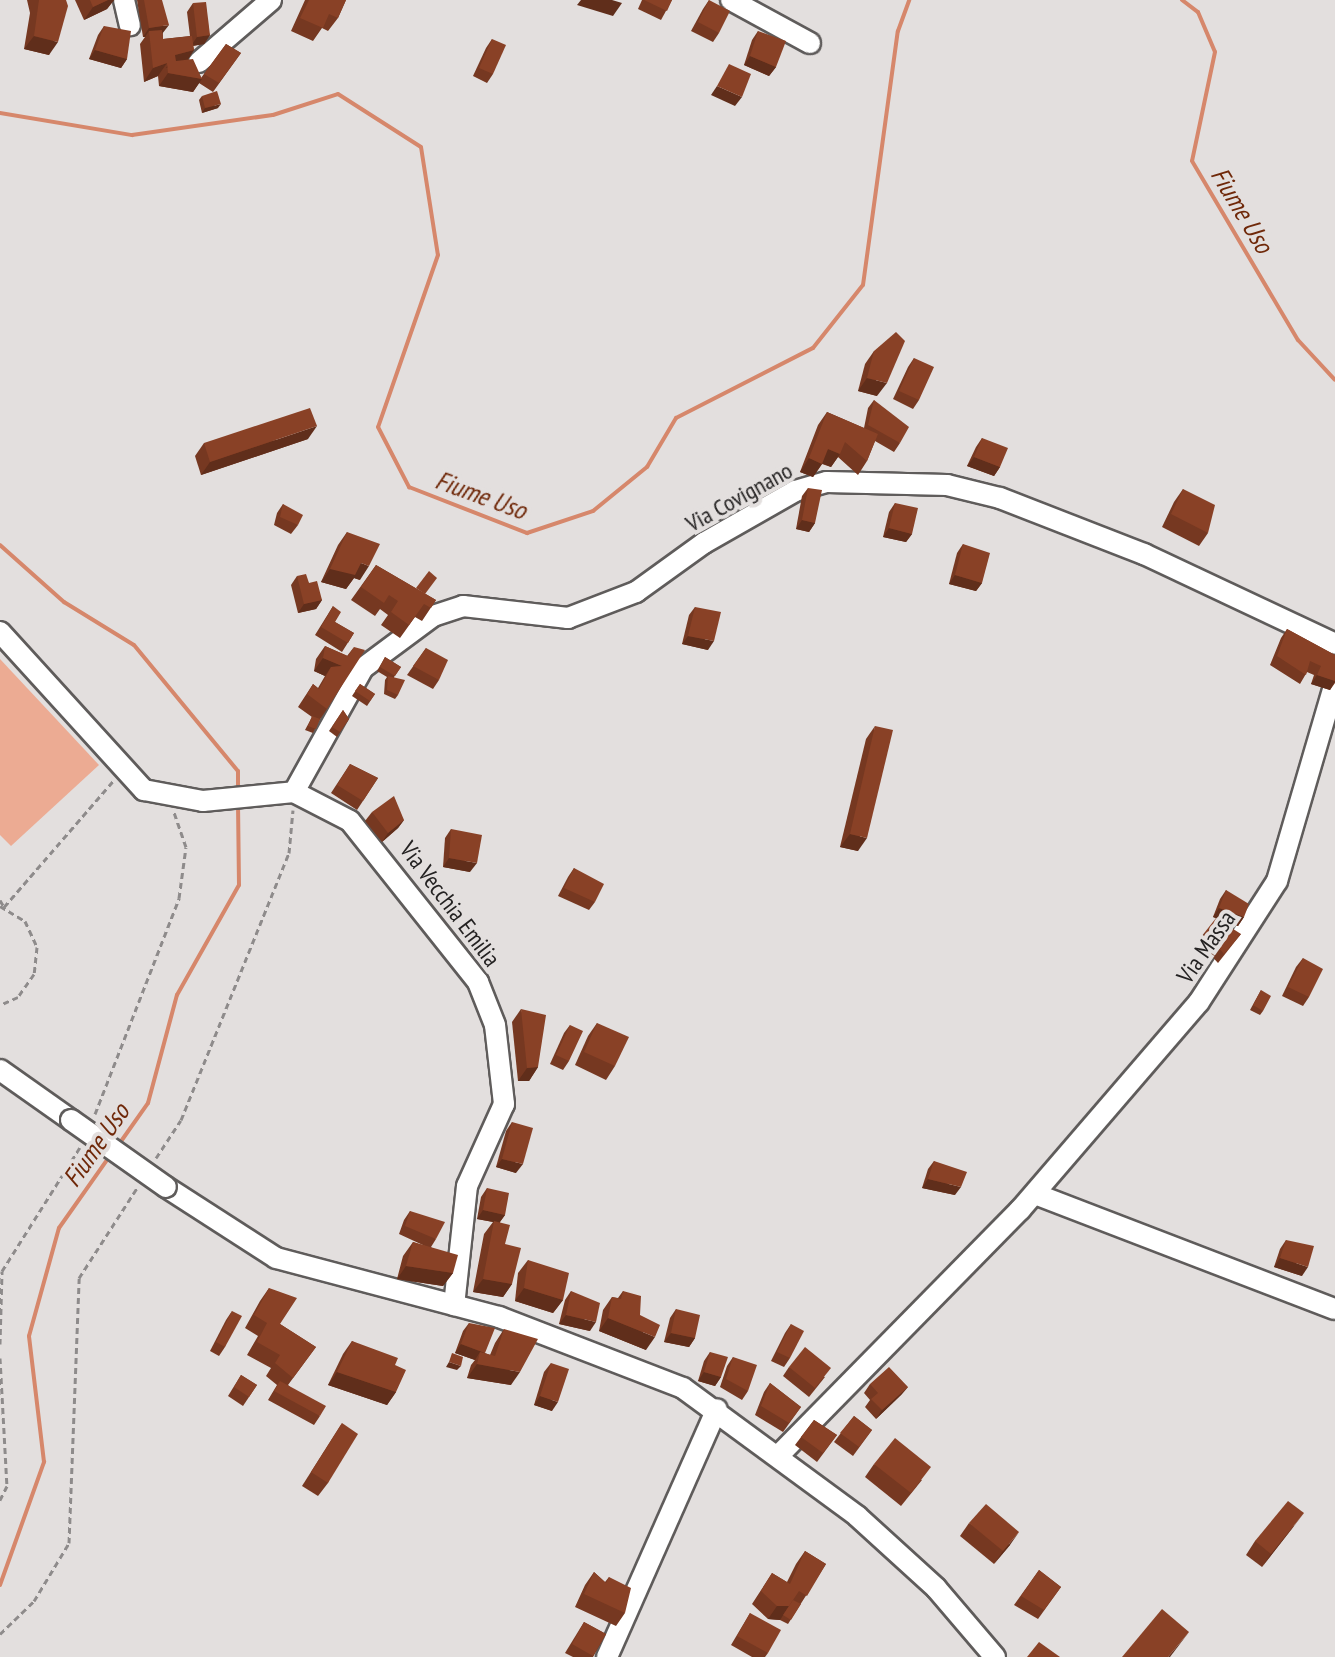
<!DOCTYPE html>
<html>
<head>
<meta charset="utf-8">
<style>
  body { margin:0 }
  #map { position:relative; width:1335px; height:1657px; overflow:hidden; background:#e3dfde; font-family:"PT Sans Narrow",sans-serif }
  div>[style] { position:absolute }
  .green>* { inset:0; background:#ecab93 }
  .stream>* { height:4px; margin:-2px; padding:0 2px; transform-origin:2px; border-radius:2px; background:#d6876b }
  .path>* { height:3px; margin-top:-1.5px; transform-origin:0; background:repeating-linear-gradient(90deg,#8e8b8b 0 6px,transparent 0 10px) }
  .roads { filter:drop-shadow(2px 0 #5f5c5b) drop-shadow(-2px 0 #5f5c5b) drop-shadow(0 2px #5f5c5b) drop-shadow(0 -2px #5f5c5b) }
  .minor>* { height:20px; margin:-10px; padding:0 10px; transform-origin:10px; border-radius:10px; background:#fff }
  .bridges { filter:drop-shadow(2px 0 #5f5c5b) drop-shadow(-2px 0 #5f5c5b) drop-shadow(0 2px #5f5c5b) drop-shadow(0 -2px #5f5c5b) }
  .minor-bridge>* { height:20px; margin:-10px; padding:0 10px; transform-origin:10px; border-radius:10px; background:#fff }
  .wall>* { inset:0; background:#763821 }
  .shaded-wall>* { inset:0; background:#602e1b }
  .building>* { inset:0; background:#894126 }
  span { translate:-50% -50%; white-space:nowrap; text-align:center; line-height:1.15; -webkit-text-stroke:8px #e3dfde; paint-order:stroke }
  .street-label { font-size:24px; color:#242222 }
  .water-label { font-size:26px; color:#6f2809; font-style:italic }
</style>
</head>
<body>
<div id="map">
  <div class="green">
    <div style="clip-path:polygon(0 659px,99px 765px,11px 846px,0 835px)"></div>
  </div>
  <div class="stream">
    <div style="left:1182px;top:0;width:20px;rotate:37deg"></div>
    <div style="left:1198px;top:12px;width:43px;rotate:67deg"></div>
    <div style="left:1215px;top:52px;width:111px;rotate:101.9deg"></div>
    <div style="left:1192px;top:161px;width:208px;rotate:59.4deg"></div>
    <div style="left:1298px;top:340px;width:54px;rotate:47.2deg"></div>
    <div style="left:0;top:113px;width:134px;rotate:9.5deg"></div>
    <div style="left:132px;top:135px;width:142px;rotate:-8.1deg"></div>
    <div style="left:273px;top:115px;width:68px;rotate:-17.9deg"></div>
    <div style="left:338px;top:94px;width:98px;rotate:32.6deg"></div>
    <div style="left:421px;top:147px;width:109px;rotate:81.1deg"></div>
    <div style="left:438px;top:255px;width:182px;rotate:109.2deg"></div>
    <div style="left:378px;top:427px;width:68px;rotate:62.7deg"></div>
    <div style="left:409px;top:487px;width:127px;rotate:21.3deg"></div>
    <div style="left:527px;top:533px;width:70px;rotate:-18.4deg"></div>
    <div style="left:593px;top:511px;width:70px;rotate:-39.2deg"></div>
    <div style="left:647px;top:467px;width:57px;rotate:-59.4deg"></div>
    <div style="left:676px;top:418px;width:154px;rotate:-27.1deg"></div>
    <div style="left:813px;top:348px;width:80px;rotate:-51.6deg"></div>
    <div style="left:863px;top:285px;width:256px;rotate:-82.2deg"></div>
    <div style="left:898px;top:31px;width:33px;rotate:-70deg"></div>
    <div style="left:0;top:545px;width:86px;rotate:41.7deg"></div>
    <div style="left:64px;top:602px;width:82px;rotate:31.6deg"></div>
    <div style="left:134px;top:645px;width:163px;rotate:50.5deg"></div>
    <div style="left:238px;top:771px;width:22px;rotate:90deg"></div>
    <div style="left:117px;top:1147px;width:54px;rotate:-54.8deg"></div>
    <div style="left:148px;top:1103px;width:112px;rotate:-75deg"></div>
    <div style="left:177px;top:995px;width:126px;rotate:-60.6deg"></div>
    <div style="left:239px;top:885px;width:79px;rotate:-90.7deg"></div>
    <div style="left:0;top:1585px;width:131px;rotate:-70.3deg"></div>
    <div style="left:44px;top:1462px;width:127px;rotate:-96.8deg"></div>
    <div style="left:29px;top:1336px;width:112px;rotate:-74.5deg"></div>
    <div style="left:59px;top:1228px;width:87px;rotate:-54.8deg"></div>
  </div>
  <div class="path">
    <div style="left:0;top:900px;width:8px;rotate:60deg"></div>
    <div style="left:4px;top:907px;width:168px;rotate:-49.1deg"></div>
    <div style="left:0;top:906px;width:29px;rotate:31deg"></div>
    <div style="left:25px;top:921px;width:29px;rotate:65deg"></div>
    <div style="left:37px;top:947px;width:27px;rotate:96deg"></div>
    <div style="left:34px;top:974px;width:28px;rotate:125deg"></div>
    <div style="left:18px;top:997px;width:20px;rotate:156deg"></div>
    <div style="left:95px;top:1114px;width:232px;rotate:-68.7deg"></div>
    <div style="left:179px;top:898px;width:51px;rotate:-82.2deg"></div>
    <div style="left:186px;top:847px;width:37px;rotate:-109deg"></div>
    <div style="left:156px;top:1158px;width:45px;rotate:-56.7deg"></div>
    <div style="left:181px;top:1120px;width:288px;rotate:-68deg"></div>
    <div style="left:289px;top:853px;width:43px;rotate:-84.7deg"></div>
    <div style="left:0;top:1344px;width:73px;rotate:-88.4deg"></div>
    <div style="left:2px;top:1271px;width:146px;rotate:-57.8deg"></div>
    <div style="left:0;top:1358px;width:128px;rotate:86.9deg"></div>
    <div style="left:7px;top:1486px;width:16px;rotate:117deg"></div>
    <div style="left:0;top:1634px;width:47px;rotate:-44.1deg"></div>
    <div style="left:34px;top:1601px;width:68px;rotate:-58.9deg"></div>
    <div style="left:69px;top:1543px;width:265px;rotate:-87.8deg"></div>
    <div style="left:79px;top:1278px;width:107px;rotate:-57.2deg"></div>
  </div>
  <div class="roads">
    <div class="minor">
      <div style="left:124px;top:0;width:26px;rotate:77deg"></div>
      <div style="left:731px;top:0;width:90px;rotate:28.6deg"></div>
      <div style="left:199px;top:62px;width:95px;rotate:-40.7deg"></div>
      <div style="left:0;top:632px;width:214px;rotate:47.7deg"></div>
      <div style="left:144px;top:790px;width:60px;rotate:10.6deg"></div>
      <div style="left:203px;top:801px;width:91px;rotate:-5.6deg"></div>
      <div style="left:294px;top:792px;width:63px;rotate:27.4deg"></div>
      <div style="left:350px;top:821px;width:206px;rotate:51.5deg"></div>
      <div style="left:478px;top:982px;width:46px;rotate:68.4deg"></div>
      <div style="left:495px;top:1025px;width:80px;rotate:83.5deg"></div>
      <div style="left:504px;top:1104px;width:90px;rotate:114.3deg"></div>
      <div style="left:467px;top:1186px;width:120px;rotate:96.2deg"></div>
      <div style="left:294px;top:792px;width:142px;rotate:-60.9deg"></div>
      <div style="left:363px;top:668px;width:87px;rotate:-36.6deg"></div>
      <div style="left:433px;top:616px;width:32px;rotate:-18deg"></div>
      <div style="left:463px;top:606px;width:106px;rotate:6.5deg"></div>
      <div style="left:568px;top:618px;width:73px;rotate:-20.9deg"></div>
      <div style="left:636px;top:592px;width:84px;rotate:-35.8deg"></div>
      <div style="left:704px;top:543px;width:105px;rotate:-29.7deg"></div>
      <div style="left:795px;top:491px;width:33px;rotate:-16deg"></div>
      <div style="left:827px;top:482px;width:120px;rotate:1.4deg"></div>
      <div style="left:947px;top:485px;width:55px;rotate:13.8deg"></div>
      <div style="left:1000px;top:498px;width:155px;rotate:21.3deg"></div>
      <div style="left:1144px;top:554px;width:211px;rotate:25.2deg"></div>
      <div style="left:0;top:1070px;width:87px;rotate:35.2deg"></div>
      <div style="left:166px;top:1187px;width:131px;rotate:32.8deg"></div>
      <div style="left:276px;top:1258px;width:231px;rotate:14.8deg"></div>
      <div style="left:499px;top:1317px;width:197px;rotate:21.1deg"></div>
      <div style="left:683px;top:1388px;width:216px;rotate:36.3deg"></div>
      <div style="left:857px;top:1516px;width:107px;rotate:42.3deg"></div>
      <div style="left:936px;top:1588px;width:91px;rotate:49.5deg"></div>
      <div style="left:1035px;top:1194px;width:321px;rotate:21deg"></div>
      <div style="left:779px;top:1455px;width:344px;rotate:-45.5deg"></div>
      <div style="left:1020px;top:1210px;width:274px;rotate:-49.3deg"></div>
      <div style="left:1199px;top:1002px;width:144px;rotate:-57.2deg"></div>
      <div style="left:1277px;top:881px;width:206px;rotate:-73.7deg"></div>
      <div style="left:607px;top:1657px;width:271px;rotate:-66.1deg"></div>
    </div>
  </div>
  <div class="bridges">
    <div class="minor-bridge">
      <div style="left:71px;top:1120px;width:116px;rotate:35.2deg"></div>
    </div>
  </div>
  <div class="wall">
    <div style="clip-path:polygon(27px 0,66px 0,49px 55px,24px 49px,30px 13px)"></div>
    <div style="clip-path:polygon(75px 0,114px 0,107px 9px,84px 20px)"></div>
    <div style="clip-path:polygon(137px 0,162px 0,163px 39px,190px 36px,187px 12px,193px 3px,210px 35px,204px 44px,193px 46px,194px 50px,188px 59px,201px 78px,226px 44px,241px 53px,213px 92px,199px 83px,193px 92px,159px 86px,158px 76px,144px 82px,140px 44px,145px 37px,143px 37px)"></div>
    <div style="clip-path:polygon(305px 0,346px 0,338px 18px,328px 31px,322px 28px,313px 41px,291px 31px)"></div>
    <div style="clip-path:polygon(642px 0,672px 0,661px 20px,638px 9px)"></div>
    <div style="clip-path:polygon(709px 0,719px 33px,713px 42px,691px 31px,703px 9px)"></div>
    <div style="clip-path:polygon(104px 26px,127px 59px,121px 68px,89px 59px,98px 35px)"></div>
    <div style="clip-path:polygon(758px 31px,776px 67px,769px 76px,744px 65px,752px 40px)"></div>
    <div style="clip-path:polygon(492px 39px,493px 74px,487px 83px,473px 76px,486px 48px)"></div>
    <div style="clip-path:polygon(202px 96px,218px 108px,202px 113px,199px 100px)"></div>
    <div style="clip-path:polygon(874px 351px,877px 396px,858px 391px,865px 364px)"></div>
    <div style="clip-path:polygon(914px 358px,919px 400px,913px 409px,893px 399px,908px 367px)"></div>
    <div style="clip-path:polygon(874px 400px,900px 443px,894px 452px,875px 441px,867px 461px,858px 475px,838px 457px,831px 467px,822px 464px,813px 477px,800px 472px,818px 425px,827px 412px,864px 428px,868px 408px)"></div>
    <div style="clip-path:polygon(982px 438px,1000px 467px,994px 476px,967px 466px,976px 447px)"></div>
    <div style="clip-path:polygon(308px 439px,201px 475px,195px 456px,204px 443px)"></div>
    <div style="clip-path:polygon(808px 488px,815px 523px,809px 532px,796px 529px,802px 496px)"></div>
    <div style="clip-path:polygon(1183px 489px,1208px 533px,1199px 546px,1162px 527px,1174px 502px)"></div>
    <div style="clip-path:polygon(895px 503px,912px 534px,906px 542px,883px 537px,889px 512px)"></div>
    <div style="clip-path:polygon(283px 504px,298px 525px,291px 534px,274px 525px,277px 513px)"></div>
    <div style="clip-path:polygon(347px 532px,360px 580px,354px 578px,346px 589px,321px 582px,338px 545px)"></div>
    <div style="clip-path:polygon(963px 544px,982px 583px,976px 591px,949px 584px,957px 553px)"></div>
    <div style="clip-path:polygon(376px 565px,436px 600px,422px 621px,415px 617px,400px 638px,381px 625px,388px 615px,380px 609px,375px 616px,351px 600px)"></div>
    <div style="clip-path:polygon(297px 576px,309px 583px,322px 600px,316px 609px,298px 613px,291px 585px)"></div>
    <div style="clip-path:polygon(333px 606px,335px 622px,354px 633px,342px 652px,315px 635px)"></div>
    <div style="clip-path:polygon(695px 607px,708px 650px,682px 644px,689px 615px)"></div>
    <div style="clip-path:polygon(1287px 629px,1335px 655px,1335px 683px,1330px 690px,1311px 684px,1314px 675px,1307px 672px,1300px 684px,1270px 665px,1281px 638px)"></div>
    <div style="clip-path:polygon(325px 646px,347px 656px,354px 647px,327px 709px,319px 721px,313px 733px,305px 730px,312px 717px,298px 707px,313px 684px,318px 688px,325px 676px,314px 671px,316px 659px)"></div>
    <div style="clip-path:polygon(426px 648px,439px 680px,433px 689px,407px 675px)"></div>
    <div style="clip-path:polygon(385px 657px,401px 667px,394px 677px,398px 695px,395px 699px,384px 694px,385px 680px,387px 677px,377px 671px)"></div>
    <div style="clip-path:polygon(360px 684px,375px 694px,367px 706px,352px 696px)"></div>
    <div style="clip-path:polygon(343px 710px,349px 719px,337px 737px,329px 731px)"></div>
    <div style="clip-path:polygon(875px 726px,858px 851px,840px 847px,866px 739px)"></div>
    <div style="clip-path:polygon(350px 764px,378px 778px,357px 810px,331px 793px)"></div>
    <div style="clip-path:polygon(372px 812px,404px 820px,398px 828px,382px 842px,365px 821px)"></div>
    <div style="clip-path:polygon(451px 829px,470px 872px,443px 867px,445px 838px)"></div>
    <div style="clip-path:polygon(574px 868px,595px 902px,589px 910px,558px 896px,568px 877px)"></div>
    <div style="clip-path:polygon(1226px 890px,1244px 917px,1238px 926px,1213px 917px,1220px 899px)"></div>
    <div style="clip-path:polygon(1205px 932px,1241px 934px,1218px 963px,1198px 941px)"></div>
    <div style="clip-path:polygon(1303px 958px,1309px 997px,1303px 1006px,1282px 996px,1296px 967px)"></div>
    <div style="clip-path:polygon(1261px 990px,1263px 1011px,1260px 1015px,1250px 1010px)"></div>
    <div style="clip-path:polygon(521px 1009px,538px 1067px,529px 1081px,518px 1081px,512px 1022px)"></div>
    <div style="clip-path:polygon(597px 1023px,615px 1066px,606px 1080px,575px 1065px,588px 1036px)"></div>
    <div style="clip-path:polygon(570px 1025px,569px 1061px,563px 1070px,550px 1064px,564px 1033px)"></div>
    <div style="clip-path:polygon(512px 1122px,516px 1173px,496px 1167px,506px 1131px)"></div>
    <div style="clip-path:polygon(934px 1161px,955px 1195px,922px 1188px,928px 1169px)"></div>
    <div style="clip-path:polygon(487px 1188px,505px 1215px,500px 1222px,512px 1284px,503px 1297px,473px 1292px,484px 1234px,493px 1222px,477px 1219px,481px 1197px)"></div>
    <div style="clip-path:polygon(410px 1211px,436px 1239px,431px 1247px,453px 1273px,443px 1286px,397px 1279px,403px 1256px,413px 1242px,425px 1246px,399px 1234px,404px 1220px)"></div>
    <div style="clip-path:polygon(1286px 1240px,1302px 1276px,1274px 1267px,1280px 1249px)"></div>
    <div style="clip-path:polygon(528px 1260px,563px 1300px,553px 1313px,515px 1301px,518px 1273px)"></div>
    <div style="clip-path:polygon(269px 1288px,280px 1324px,316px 1347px,288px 1385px,320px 1416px,314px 1425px,268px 1400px,277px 1385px,266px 1376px,271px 1368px,247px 1355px,258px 1336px,245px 1328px,260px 1301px)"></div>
    <div style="clip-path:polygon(571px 1291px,590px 1331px,559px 1324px,565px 1300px)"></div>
    <div style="clip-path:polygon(623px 1291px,640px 1315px,646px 1350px,599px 1331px,603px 1310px,612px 1297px,618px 1298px)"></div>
    <div style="clip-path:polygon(676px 1309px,695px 1338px,689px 1347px,664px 1342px,670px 1318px)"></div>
    <div style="clip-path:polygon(232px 1311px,225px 1347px,219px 1356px,210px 1351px,226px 1320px)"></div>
    <div style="clip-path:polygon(469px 1323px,485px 1353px,490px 1355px,495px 1343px,504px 1329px,511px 1385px,467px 1378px,471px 1365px,475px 1360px,455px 1353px,463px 1331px)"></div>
    <div style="clip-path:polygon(791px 1324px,790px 1358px,784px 1367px,771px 1361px,785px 1333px)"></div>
    <div style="clip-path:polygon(352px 1341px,395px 1365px,396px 1392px,387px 1405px,328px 1385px,343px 1354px)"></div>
    <div style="clip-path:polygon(710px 1352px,721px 1377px,715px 1386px,698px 1381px,704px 1361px)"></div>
    <div style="clip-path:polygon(733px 1357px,748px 1391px,742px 1400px,720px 1387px,727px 1366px)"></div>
    <div style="clip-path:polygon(551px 1363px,552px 1411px,534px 1405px,544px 1372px)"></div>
    <div style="clip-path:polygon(789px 1367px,825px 1377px,809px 1397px,783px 1376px)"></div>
    <div style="clip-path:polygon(241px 1375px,257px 1385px,243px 1406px,228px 1396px)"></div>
    <div style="clip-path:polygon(770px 1383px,801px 1407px,783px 1432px,755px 1415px,764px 1392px)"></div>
    <div style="clip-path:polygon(870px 1384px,908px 1387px,901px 1395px,876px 1419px,865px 1407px,870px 1400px,864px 1393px)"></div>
    <div style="clip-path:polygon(854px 1416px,872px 1430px,853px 1456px,834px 1442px)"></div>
    <div style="clip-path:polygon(814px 1420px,837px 1435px,817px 1462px,795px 1445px)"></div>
    <div style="clip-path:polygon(342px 1423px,328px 1483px,318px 1496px,302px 1486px)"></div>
    <div style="clip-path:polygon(874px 1464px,922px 1480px,901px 1506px,865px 1477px)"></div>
    <div style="clip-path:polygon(969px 1523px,1010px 1545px,994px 1564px,960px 1536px)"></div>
    <div style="clip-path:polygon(1294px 1526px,1262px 1567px,1246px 1555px,1255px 1541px)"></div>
    <div style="clip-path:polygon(805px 1551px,826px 1564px,788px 1624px,780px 1620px,768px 1619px,752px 1604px,772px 1573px,787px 1582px,796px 1564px)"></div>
    <div style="clip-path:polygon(1039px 1570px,1061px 1587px,1038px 1619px,1014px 1605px)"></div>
    <div style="clip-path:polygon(594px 1572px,605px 1582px,609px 1577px,625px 1613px,616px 1626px,575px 1607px,585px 1585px)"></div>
    <div style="clip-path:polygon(750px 1613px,768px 1653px,765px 1657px,752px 1657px,731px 1645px)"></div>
    <div style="clip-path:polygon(584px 1622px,606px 1634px,593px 1657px,573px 1657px,565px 1653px)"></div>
  </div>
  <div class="shaded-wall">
    <div style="clip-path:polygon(108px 0,114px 0,107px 9px,84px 20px,93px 7px)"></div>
    <div style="clip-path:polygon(581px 0,612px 0,622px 3px,613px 16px,577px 5px)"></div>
    <div style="clip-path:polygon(169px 25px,162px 34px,149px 31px,145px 37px,143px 37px,149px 28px)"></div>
    <div style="clip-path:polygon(210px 35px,204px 44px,191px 46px,197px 37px)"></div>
    <div style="clip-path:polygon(34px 36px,58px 42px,49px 55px,24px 49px)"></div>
    <div style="clip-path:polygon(95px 50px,127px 59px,121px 68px,89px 59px)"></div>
    <div style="clip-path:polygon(194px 50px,185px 64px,166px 68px,175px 55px)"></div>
    <div style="clip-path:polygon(750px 56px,776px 67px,769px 76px,744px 65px)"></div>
    <div style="clip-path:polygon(167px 63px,158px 76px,144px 82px,153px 68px)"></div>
    <div style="clip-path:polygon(168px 73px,202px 79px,193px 92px,159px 86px)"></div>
    <div style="clip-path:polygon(717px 86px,742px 97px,735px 106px,711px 95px)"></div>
    <div style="clip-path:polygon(221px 104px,218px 108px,202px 113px,205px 108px)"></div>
    <div style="clip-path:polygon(867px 378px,887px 383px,877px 396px,858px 391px)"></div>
    <div style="clip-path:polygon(317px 426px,308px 439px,201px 475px,210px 462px)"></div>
    <div style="clip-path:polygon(828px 449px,840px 454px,831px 467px,819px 462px)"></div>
    <div style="clip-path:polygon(974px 457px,1000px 467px,994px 476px,967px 466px)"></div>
    <div style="clip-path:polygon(809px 458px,822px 464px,813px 477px,800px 472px)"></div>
    <div style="clip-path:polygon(802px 520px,815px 523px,809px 532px,796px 529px)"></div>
    <div style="clip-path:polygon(889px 528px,912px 534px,906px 542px,883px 537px)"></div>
    <div style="clip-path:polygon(361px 563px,369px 566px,360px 580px,354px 578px,346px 589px,321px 582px,330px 569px)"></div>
    <div style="clip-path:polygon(955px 575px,982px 583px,976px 591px,949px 584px)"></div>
    <div style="clip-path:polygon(322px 600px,316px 609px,298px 613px,304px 604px)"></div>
    <div style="clip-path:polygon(688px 636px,714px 641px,708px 650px,682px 644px)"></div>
    <div style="clip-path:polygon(323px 658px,342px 666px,331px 667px,325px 676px,314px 671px)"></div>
    <div style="clip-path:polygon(1317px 675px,1335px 681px,1330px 690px,1311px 684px)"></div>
    <div style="clip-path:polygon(404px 820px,398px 828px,382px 842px,388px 833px)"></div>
    <div style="clip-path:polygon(850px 834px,867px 838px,858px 851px,840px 847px)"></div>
    <div style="clip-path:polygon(449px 858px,477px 863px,470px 872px,443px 867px)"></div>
    <div style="clip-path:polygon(1219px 908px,1244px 917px,1238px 926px,1213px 917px)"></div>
    <div style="clip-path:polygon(538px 1067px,529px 1081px,518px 1081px,527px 1068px)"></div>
    <div style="clip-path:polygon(502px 1159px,523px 1164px,516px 1173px,496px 1167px)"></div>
    <div style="clip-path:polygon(928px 1179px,961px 1187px,955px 1195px,922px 1188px)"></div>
    <div style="clip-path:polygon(483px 1210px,505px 1215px,499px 1223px,477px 1219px)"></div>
    <div style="clip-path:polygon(1280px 1258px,1308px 1267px,1302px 1276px,1274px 1267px)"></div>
    <div style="clip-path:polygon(406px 1266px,453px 1273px,443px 1286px,397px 1279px)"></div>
    <div style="clip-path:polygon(483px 1279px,512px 1284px,503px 1297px,473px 1292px)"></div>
    <div style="clip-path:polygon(524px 1288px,563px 1300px,553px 1313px,515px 1301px)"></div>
    <div style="clip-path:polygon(566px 1315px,596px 1322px,590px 1331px,559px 1324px)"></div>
    <div style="clip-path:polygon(608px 1318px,655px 1337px,646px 1350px,599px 1331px)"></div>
    <div style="clip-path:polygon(671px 1333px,695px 1338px,689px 1347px,664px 1342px)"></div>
    <div style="clip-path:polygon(461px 1344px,485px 1353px,480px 1352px,475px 1360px,455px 1353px)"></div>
    <div style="clip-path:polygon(449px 1362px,461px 1366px,457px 1370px,446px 1367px)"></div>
    <div style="clip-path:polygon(477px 1364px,520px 1372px,511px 1385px,467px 1378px)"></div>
    <div style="clip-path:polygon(337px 1372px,396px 1392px,387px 1405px,328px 1385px)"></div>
    <div style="clip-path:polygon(704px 1372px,721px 1377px,715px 1386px,698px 1381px)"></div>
    <div style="clip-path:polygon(908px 1387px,901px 1395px,876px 1419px,882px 1410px)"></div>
    <div style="clip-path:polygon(540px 1396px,558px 1402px,552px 1411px,534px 1405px)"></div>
    <div style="clip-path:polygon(1304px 1513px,1294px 1526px,1262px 1567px,1271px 1554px)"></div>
    <div style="clip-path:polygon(1019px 1532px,1010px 1545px,994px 1564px,1003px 1551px)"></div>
    <div style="clip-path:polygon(777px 1606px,789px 1606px,780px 1620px,768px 1619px)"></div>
    <div style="clip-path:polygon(1189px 1632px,1170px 1657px,1168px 1657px)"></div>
  </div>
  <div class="building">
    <div style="clip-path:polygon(39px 0,66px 0,68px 6px,58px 42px,34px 36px)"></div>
    <div style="clip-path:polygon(90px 0,108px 0,93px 7px)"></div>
    <div style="clip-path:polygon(144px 0,162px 0,169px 25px,149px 28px)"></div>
    <div style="clip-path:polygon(309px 0,346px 0,338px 18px,329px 14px,323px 28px,300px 18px)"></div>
    <div style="clip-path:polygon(644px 0,672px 0,667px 11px)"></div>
    <div style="clip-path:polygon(709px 0,730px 11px,719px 33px,698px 22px)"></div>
    <div style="clip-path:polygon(206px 2px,210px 35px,197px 37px,193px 3px)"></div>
    <div style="clip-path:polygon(104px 26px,131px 31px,127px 59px,95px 50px)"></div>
    <div style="clip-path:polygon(162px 30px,163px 39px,192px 36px,194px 50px,175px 55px,176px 61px,193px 59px,202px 79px,168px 73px,167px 63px,153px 68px,149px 31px)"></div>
    <div style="clip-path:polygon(758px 31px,786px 41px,776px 67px,750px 56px)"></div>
    <div style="clip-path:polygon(492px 39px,506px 45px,493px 74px,479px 68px)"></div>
    <div style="clip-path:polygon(226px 44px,241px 53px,219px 83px,204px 74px)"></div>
    <div style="clip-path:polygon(729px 64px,751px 74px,742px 97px,717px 86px)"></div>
    <div style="clip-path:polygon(217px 91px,221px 104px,205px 108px,202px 96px)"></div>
    <div style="clip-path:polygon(896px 332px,905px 341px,887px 383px,867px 378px,874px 351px)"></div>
    <div style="clip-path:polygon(914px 358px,934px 367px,919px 400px,899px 391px)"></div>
    <div style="clip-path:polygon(874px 400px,909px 427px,900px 443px,868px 425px)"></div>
    <div style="clip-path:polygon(310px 408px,317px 426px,210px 462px,204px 443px)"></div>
    <div style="clip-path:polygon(827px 412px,878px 434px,867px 461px,845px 442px,840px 454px,828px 449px,822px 464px,809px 458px)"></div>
    <div style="clip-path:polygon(982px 438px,1008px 448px,1000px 467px,974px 457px)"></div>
    <div style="clip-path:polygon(808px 488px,822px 490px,815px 523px,802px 520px)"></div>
    <div style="clip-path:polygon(1183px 489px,1215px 505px,1208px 533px,1171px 514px)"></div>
    <div style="clip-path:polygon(895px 503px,918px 508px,912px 534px,889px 528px)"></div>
    <div style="clip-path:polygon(283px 504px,303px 515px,298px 525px,280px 517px)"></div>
    <div style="clip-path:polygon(347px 532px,380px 544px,369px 566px,361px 563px,355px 575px,330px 569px)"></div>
    <div style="clip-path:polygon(963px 544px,990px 553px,982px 583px,955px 575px)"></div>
    <div style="clip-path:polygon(376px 565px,436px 600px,431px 608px,424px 604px,409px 625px,391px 612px,398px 601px,389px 595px,384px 603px,361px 587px)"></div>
    <div style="clip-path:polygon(429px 571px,437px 578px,425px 594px,416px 588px)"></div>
    <div style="clip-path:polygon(306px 574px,309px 583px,317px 581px,322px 600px,304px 604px,297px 576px)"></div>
    <div style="clip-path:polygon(333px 606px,341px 612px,335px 622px,354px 633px,348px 643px,321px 627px)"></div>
    <div style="clip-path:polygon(695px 607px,721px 612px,714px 641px,688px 636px)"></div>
    <div style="clip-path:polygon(1287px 629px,1335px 655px,1335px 681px,1317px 675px,1321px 666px,1310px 661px,1306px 675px,1277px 656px)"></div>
    <div style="clip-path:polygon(325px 646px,348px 656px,354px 647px,365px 650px,327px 709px,307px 694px,313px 684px,319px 689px,331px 667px,342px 666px,323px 658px)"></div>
    <div style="clip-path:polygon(426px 648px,448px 660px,439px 680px,413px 666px)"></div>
    <div style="clip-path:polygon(385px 657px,401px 667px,395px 676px,380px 667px)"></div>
    <div style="clip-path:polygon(388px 676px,405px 680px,398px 695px,387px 690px)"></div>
    <div style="clip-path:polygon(360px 684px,375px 694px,370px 701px,355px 691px)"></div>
    <div style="clip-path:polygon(343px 710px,349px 719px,340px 732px,332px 727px)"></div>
    <div style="clip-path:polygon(312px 716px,320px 719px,316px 729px,308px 726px)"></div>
    <div style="clip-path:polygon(875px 726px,893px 730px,867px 838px,850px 834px)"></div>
    <div style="clip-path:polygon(350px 764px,378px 778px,363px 801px,337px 785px)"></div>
    <div style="clip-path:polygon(394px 796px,404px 820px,388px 833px,372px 812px)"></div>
    <div style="clip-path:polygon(451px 829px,482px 835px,477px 863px,449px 858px)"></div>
    <div style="clip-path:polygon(574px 868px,604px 884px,595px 902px,564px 888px)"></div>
    <div style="clip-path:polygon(1226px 890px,1249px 904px,1244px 917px,1219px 908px)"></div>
    <div style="clip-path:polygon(1216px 918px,1241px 934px,1224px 954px,1205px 932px)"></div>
    <div style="clip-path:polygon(1303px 958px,1323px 969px,1309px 997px,1288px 987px)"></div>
    <div style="clip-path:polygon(1261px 990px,1271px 996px,1263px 1011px,1253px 1005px)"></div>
    <div style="clip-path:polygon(521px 1009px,546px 1015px,538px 1067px,527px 1068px)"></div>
    <div style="clip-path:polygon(597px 1023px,629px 1037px,615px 1066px,584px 1052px)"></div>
    <div style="clip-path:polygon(570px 1025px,583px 1031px,569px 1061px,556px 1055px)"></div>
    <div style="clip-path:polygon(512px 1122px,533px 1128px,523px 1164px,502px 1159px)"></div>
    <div style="clip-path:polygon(934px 1161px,967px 1172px,961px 1187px,928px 1179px)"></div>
    <div style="clip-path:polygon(487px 1188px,509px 1193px,505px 1215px,483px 1210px)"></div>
    <div style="clip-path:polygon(410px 1211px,445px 1222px,436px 1239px,405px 1226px)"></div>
    <div style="clip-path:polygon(494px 1221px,510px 1225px,505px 1244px,521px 1248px,512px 1284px,483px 1279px)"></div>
    <div style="clip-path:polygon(1286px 1240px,1314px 1246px,1308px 1267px,1280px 1258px)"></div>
    <div style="clip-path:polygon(413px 1242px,458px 1255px,453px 1273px,406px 1266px)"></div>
    <div style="clip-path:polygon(528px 1260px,569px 1273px,563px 1300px,524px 1288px)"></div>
    <div style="clip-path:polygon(269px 1288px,297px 1298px,280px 1324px,316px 1347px,293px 1378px,275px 1363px,280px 1355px,257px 1342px,267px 1323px,254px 1315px)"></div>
    <div style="clip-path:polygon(571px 1291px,600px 1303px,596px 1322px,566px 1315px)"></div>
    <div style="clip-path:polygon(623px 1291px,641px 1296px,640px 1315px,660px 1325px,655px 1337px,608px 1318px,612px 1297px,621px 1299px)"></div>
    <div style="clip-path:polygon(676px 1309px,700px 1315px,695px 1338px,671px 1333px)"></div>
    <div style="clip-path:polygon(232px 1311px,242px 1316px,225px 1347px,216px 1342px)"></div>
    <div style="clip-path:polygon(469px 1323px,495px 1328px,485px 1353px,461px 1344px)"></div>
    <div style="clip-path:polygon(791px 1324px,804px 1331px,790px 1358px,777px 1352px)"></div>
    <div style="clip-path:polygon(504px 1329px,538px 1339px,520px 1372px,477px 1364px,480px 1352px,495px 1356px)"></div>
    <div style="clip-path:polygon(352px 1341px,398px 1358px,395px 1365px,406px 1370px,396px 1392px,337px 1372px)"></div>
    <div style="clip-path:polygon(805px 1347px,831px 1368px,815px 1388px,789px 1367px)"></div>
    <div style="clip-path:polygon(710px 1352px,728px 1357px,721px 1377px,704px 1372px)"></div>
    <div style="clip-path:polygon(452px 1353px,463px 1357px,461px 1366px,449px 1362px)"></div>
    <div style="clip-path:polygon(733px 1357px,757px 1365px,748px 1391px,726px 1379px)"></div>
    <div style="clip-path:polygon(551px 1363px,569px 1369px,558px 1402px,540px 1396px)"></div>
    <div style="clip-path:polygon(889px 1367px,908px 1387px,882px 1410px,871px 1399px,878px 1393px,870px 1384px)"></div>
    <div style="clip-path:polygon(241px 1375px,257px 1385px,249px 1397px,234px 1387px)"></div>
    <div style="clip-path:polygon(280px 1381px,326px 1406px,320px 1416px,274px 1391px)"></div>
    <div style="clip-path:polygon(770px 1383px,801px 1407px,789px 1423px,761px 1406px)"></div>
    <div style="clip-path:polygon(854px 1416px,872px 1430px,859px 1447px,840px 1433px)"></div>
    <div style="clip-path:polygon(814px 1420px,837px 1435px,823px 1453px,801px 1437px)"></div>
    <div style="clip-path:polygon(342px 1423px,358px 1434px,328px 1483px,311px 1472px)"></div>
    <div style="clip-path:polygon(895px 1438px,931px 1467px,911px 1493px,874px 1464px)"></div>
    <div style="clip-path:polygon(1288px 1501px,1304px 1513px,1271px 1554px,1255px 1541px)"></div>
    <div style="clip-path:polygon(986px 1504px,1019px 1532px,1003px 1551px,969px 1523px)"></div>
    <div style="clip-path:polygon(805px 1551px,826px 1564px,807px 1596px,799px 1591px,789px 1606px,777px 1606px,761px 1591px,772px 1573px,790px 1584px)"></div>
    <div style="clip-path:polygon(1039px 1570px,1061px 1587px,1044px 1610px,1021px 1596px)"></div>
    <div style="clip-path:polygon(594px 1572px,606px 1583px,609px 1577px,631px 1588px,625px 1613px,584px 1594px)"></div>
    <div style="clip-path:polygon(793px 1600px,801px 1604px,791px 1620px,783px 1615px)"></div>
    <div style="clip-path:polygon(1162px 1609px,1189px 1632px,1168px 1657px,1122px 1657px)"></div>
    <div style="clip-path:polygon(750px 1613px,781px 1630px,768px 1653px,737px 1636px)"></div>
    <div style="clip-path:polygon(584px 1622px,606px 1634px,593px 1656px,572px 1644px)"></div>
    <div style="clip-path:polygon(1039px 1642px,1060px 1657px,1027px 1657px)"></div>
  </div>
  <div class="street-label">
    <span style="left:739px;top:497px;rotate:-29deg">Via Covignano</span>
    <span style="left:450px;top:904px;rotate:53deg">Via Vecchia Emilia</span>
    <span style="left:1206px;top:947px;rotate:-55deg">Via Massa</span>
  </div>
  <div class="water-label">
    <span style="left:1242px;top:210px;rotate:59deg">Fiume Uso</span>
    <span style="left:481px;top:495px;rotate:20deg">Fiume Uso</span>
    <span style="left:96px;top:1145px;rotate:-55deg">Fiume Uso</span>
  </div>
</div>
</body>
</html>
